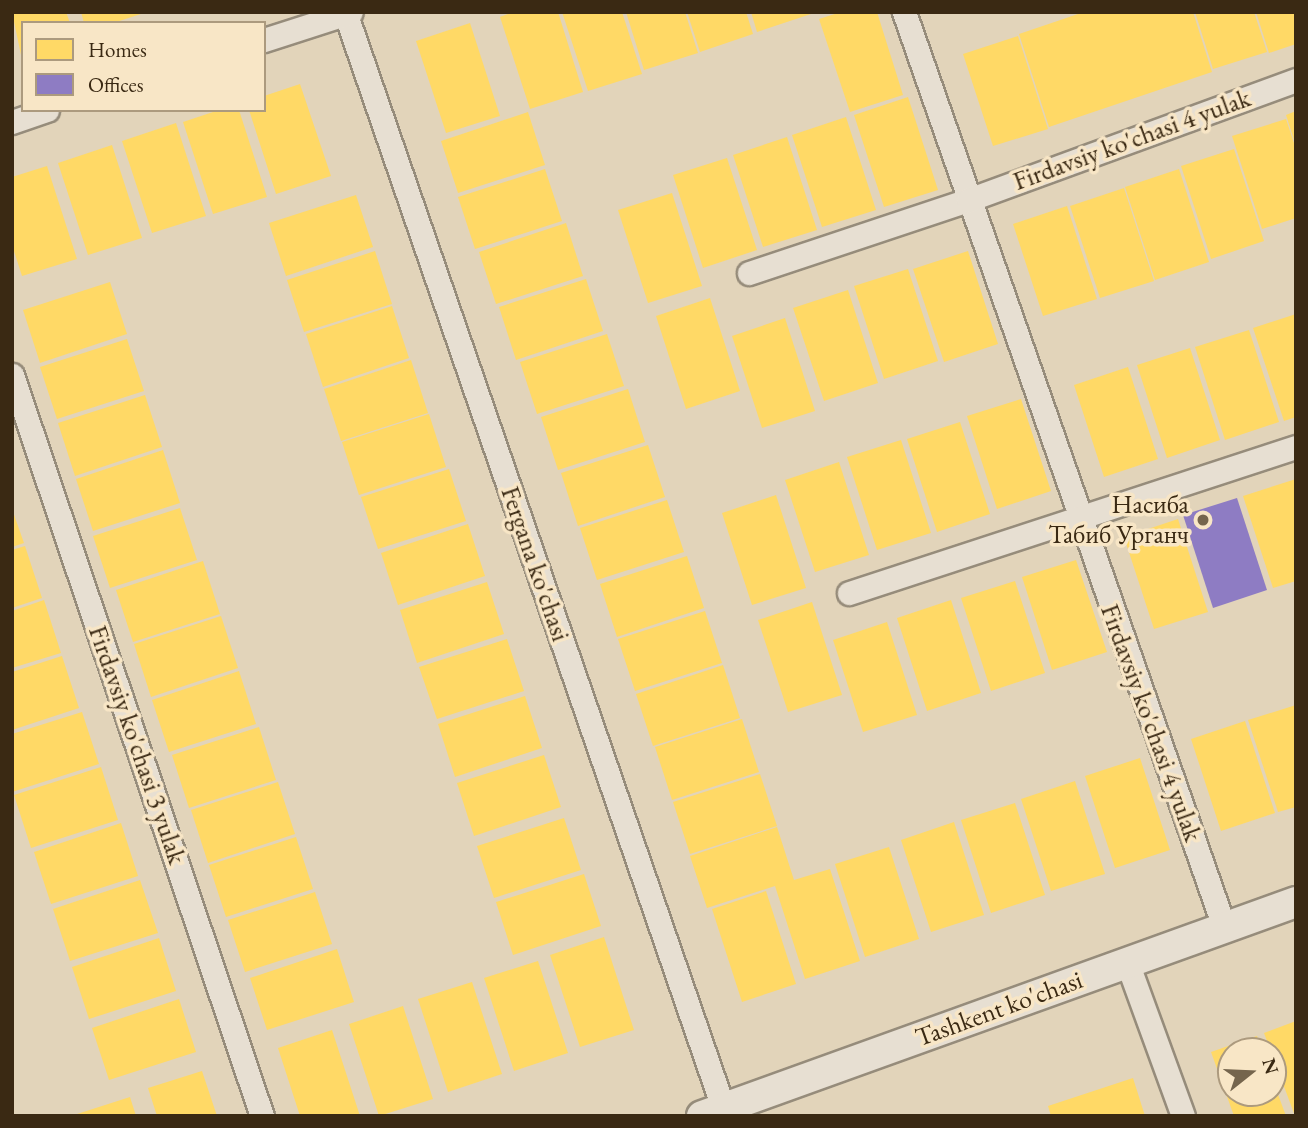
<!DOCTYPE html>
<html>
<head>
<meta charset="utf-8">
<style>
  body { margin:0 }
  #map { position:relative; width:1308px; height:1128px; overflow:hidden; background:#e2d4ba; font-family:"EB Garamond",serif }
  div>[style] { position:absolute }
  .homes>* { inset:0; background:#ffd966 }
  .offices>* { inset:0; background:#8e7cc3 }
  .roads { filter:drop-shadow(2px 0 #968c7b) drop-shadow(-2px 0 #968c7b) drop-shadow(0 2px #968c7b) drop-shadow(0 -2px #968c7b) }
  .minor>* { height:23px; margin:-11.5px; padding:0 11.5px; transform-origin:11.5px; border-radius:11.5px; background:#e7dfd2 }
  .tertiary>* { height:30px; margin:-15px; padding:0 15px; transform-origin:15px; border-radius:15px; background:#e7dfd2 }
  .dots>* { width:19px; height:19px; translate:-50% -50%; box-sizing:border-box; border:4px solid #f8e6c6; border-radius:50% }
  span { translate:-50% -50%; white-space:nowrap; text-align:center; line-height:1.15; -webkit-text-stroke:7px #f8e6c6; paint-order:stroke }
  .street-label { font-size:26px; color:#3a2913 }
  .poi-label { font-size:26px; color:#3a2913 }
  .right { translate:-100% -50%; text-align:right }
  .frame { position:absolute; inset:0; border:14px solid #3a2913; pointer-events:none }
  .legend { position:absolute; left:21px; top:21px; width:245px; height:91px; box-sizing:border-box; background:#f8e6c6; border:2px solid #ac9a7e; margin:0; padding:9px 12px; list-style:none; font-size:21px; color:#3a2913 }
  .legend li { display:flex; align-items:center; gap:14px; height:35px }
  .legend b { width:35px; border:2px solid #ac9a7e }
  .north { position:absolute; left:1217px; top:1037px; width:70px; height:70px; box-sizing:border-box; background:#f8e6c6; border:2px solid #ac9a7e; border-radius:50%; rotate:72deg; font-size:19px; font-weight:700; line-height:28px; text-align:center; color:#3a2913 }
  .north::after { content:''; display:block; margin:auto; width:24px; height:32px; background:#75654d; clip-path:polygon(50% 0,100% 100%,50% 72%,0 100%) }
</style>
</head>
<body>
<div id="map">
  <div class="homes">
    <div style="clip-path:polygon(12px 12px,66px 12px,70px 23px,23px 23px,21px 55px)"></div>
    <div style="clip-path:polygon(81px 12px,144px 12px,144px 13px,113px 23px,84px 23px)"></div>
    <div style="clip-path:polygon(513px 12px,558px 12px,583px 92px,530px 109px,500px 17px)"></div>
    <div style="clip-path:polygon(562px 12px,622px 12px,642px 74px,588px 91px)"></div>
    <div style="clip-path:polygon(626px 12px,685px 12px,698px 53px,644px 70px)"></div>
    <div style="clip-path:polygon(687px 12px,746px 12px,753px 34px,700px 52px)"></div>
    <div style="clip-path:polygon(751px 12px,811px 12px,811px 14px,757px 32px)"></div>
    <div style="clip-path:polygon(841px 12px,877px 12px,903px 95px,850px 112px,819px 19px)"></div>
    <div style="clip-path:polygon(1084px 12px,1193px 12px,1212px 72px,1049px 127px,1019px 34px)"></div>
    <div style="clip-path:polygon(1195px 12px,1254px 12px,1267px 52px,1213px 69px)"></div>
    <div style="clip-path:polygon(1256px 12px,1296px 12px,1296px 44px,1269px 53px)"></div>
    <div style="clip-path:polygon(470px 23px,500px 116px,446px 133px,416px 41px)"></div>
    <div style="clip-path:polygon(1018px 36px,1048px 129px,993px 146px,963px 54px)"></div>
    <div style="clip-path:polygon(300px 84px,331px 176px,276px 194px,249px 110px,264px 110px,264px 96px)"></div>
    <div style="clip-path:polygon(908px 97px,938px 190px,884px 207px,854px 115px)"></div>
    <div style="clip-path:polygon(219px 110px,239px 110px,267px 197px,213px 214px,183px 122px)"></div>
    <div style="clip-path:polygon(1296px 111px,1296px 143px,1295px 143px,1286px 115px)"></div>
    <div style="clip-path:polygon(528px 112px,545px 165px,458px 193px,441px 141px)"></div>
    <div style="clip-path:polygon(846px 117px,876px 210px,822px 227px,792px 135px)"></div>
    <div style="clip-path:polygon(1286px 119px,1296px 149px,1296px 218px,1262px 229px,1232px 136px)"></div>
    <div style="clip-path:polygon(176px 123px,206px 216px,152px 233px,122px 141px)"></div>
    <div style="clip-path:polygon(787px 137px,817px 230px,763px 247px,733px 155px)"></div>
    <div style="clip-path:polygon(112px 145px,142px 238px,88px 255px,58px 163px)"></div>
    <div style="clip-path:polygon(1234px 149px,1264px 241px,1211px 259px,1181px 166px)"></div>
    <div style="clip-path:polygon(727px 158px,757px 250px,703px 268px,673px 175px)"></div>
    <div style="clip-path:polygon(47px 166px,77px 259px,22px 276px,12px 245px,12px 177px)"></div>
    <div style="clip-path:polygon(545px 169px,562px 221px,475px 249px,458px 197px)"></div>
    <div style="clip-path:polygon(1179px 169px,1209px 262px,1155px 280px,1125px 187px)"></div>
    <div style="clip-path:polygon(1124px 188px,1154px 281px,1100px 298px,1070px 206px)"></div>
    <div style="clip-path:polygon(672px 193px,702px 286px,648px 303px,618px 210px)"></div>
    <div style="clip-path:polygon(356px 195px,373px 247px,286px 276px,269px 223px)"></div>
    <div style="clip-path:polygon(1067px 206px,1097px 299px,1043px 316px,1013px 224px)"></div>
    <div style="clip-path:polygon(566px 223px,583px 276px,496px 304px,479px 252px)"></div>
    <div style="clip-path:polygon(375px 251px,392px 304px,304px 332px,287px 280px)"></div>
    <div style="clip-path:polygon(968px 251px,998px 344px,944px 362px,913px 269px)"></div>
    <div style="clip-path:polygon(908px 269px,938px 361px,884px 379px,854px 286px)"></div>
    <div style="clip-path:polygon(586px 279px,603px 331px,516px 360px,499px 307px)"></div>
    <div style="clip-path:polygon(110px 282px,127px 334px,40px 363px,23px 310px)"></div>
    <div style="clip-path:polygon(848px 290px,878px 383px,824px 401px,793px 308px)"></div>
    <div style="clip-path:polygon(710px 298px,740px 391px,686px 409px,656px 316px)"></div>
    <div style="clip-path:polygon(392px 306px,409px 358px,323px 387px,306px 334px)"></div>
    <div style="clip-path:polygon(1296px 314px,1296px 417px,1284px 421px,1253px 328px)"></div>
    <div style="clip-path:polygon(785px 318px,815px 411px,762px 428px,732px 336px)"></div>
    <div style="clip-path:polygon(1249px 330px,1279px 422px,1225px 440px,1195px 347px)"></div>
    <div style="clip-path:polygon(607px 334px,624px 386px,537px 414px,520px 362px)"></div>
    <div style="clip-path:polygon(127px 339px,144px 391px,57px 419px,40px 367px)"></div>
    <div style="clip-path:polygon(1190px 348px,1220px 440px,1167px 458px,1137px 365px)"></div>
    <div style="clip-path:polygon(411px 360px,428px 413px,341px 441px,324px 389px)"></div>
    <div style="clip-path:polygon(1128px 367px,1158px 459px,1104px 477px,1074px 385px)"></div>
    <div style="clip-path:polygon(628px 389px,645px 442px,558px 470px,541px 417px)"></div>
    <div style="clip-path:polygon(145px 395px,162px 447px,75px 476px,58px 423px)"></div>
    <div style="clip-path:polygon(1021px 399px,1051px 491px,997px 509px,967px 416px)"></div>
    <div style="clip-path:polygon(429px 414px,446px 467px,359px 495px,342px 442px)"></div>
    <div style="clip-path:polygon(960px 422px,990px 514px,937px 532px,907px 439px)"></div>
    <div style="clip-path:polygon(901px 440px,931px 533px,877px 550px,847px 457px)"></div>
    <div style="clip-path:polygon(648px 445px,665px 497px,578px 526px,561px 473px)"></div>
    <div style="clip-path:polygon(163px 450px,180px 503px,93px 531px,76px 479px)"></div>
    <div style="clip-path:polygon(839px 462px,869px 555px,815px 572px,785px 480px)"></div>
    <div style="clip-path:polygon(449px 469px,466px 521px,378px 549px,361px 497px)"></div>
    <div style="clip-path:polygon(1296px 479px,1296px 581px,1273px 588px,1243px 496px)"></div>
    <div style="clip-path:polygon(776px 495px,806px 588px,752px 605px,722px 513px)"></div>
    <div style="clip-path:polygon(667px 500px,684px 552px,597px 580px,580px 528px)"></div>
    <div style="clip-path:polygon(180px 508px,197px 560px,110px 588px,93px 536px)"></div>
    <div style="clip-path:polygon(12px 509px,24px 543px,12px 547px)"></div>
    <div style="clip-path:polygon(1178px 519px,1208px 612px,1154px 629px,1124px 537px)"></div>
    <div style="clip-path:polygon(468px 524px,485px 576px,398px 605px,381px 553px)"></div>
    <div style="clip-path:polygon(25px 546px,42px 598px,12px 608px,12px 550px)"></div>
    <div style="clip-path:polygon(687px 556px,704px 608px,617px 637px,600px 584px)"></div>
    <div style="clip-path:polygon(1076px 560px,1107px 652px,1052px 670px,1022px 577px)"></div>
    <div style="clip-path:polygon(203px 561px,220px 614px,133px 642px,116px 590px)"></div>
    <div style="clip-path:polygon(1015px 581px,1045px 673px,991px 691px,961px 598px)"></div>
    <div style="clip-path:polygon(487px 582px,504px 634px,417px 663px,400px 610px)"></div>
    <div style="clip-path:polygon(44px 600px,61px 653px,12px 668px,12px 611px)"></div>
    <div style="clip-path:polygon(951px 600px,981px 693px,927px 711px,897px 618px)"></div>
    <div style="clip-path:polygon(812px 602px,842px 695px,788px 712px,758px 620px)"></div>
    <div style="clip-path:polygon(705px 611px,722px 663px,635px 691px,618px 639px)"></div>
    <div style="clip-path:polygon(221px 616px,238px 668px,151px 697px,134px 644px)"></div>
    <div style="clip-path:polygon(887px 622px,917px 715px,863px 732px,833px 640px)"></div>
    <div style="clip-path:polygon(507px 639px,524px 691px,437px 719px,419px 667px)"></div>
    <div style="clip-path:polygon(62px 656px,79px 708px,12px 730px,12px 672px)"></div>
    <div style="clip-path:polygon(723px 665px,740px 718px,653px 746px,636px 694px)"></div>
    <div style="clip-path:polygon(239px 671px,256px 724px,169px 752px,152px 700px)"></div>
    <div style="clip-path:polygon(525px 696px,542px 748px,455px 777px,438px 724px)"></div>
    <div style="clip-path:polygon(1296px 705px,1296px 807px,1278px 812px,1248px 720px)"></div>
    <div style="clip-path:polygon(82px 712px,99px 764px,12px 792px,12px 734px)"></div>
    <div style="clip-path:polygon(742px 719px,759px 772px,672px 800px,655px 747px)"></div>
    <div style="clip-path:polygon(1245px 721px,1275px 813px,1221px 831px,1191px 739px)"></div>
    <div style="clip-path:polygon(259px 727px,276px 780px,189px 808px,172px 755px)"></div>
    <div style="clip-path:polygon(544px 755px,561px 807px,474px 836px,457px 783px)"></div>
    <div style="clip-path:polygon(1140px 758px,1170px 850px,1115px 868px,1085px 776px)"></div>
    <div style="clip-path:polygon(101px 767px,118px 820px,31px 848px,14px 795px)"></div>
    <div style="clip-path:polygon(760px 774px,777px 826px,690px 854px,673px 802px)"></div>
    <div style="clip-path:polygon(1075px 781px,1105px 874px,1051px 891px,1021px 799px)"></div>
    <div style="clip-path:polygon(278px 782px,295px 834px,208px 863px,191px 810px)"></div>
    <div style="clip-path:polygon(1015px 803px,1045px 895px,991px 913px,961px 820px)"></div>
    <div style="clip-path:polygon(564px 818px,581px 870px,494px 898px,477px 846px)"></div>
    <div style="clip-path:polygon(954px 822px,984px 915px,931px 932px,901px 840px)"></div>
    <div style="clip-path:polygon(121px 823px,138px 876px,51px 904px,34px 852px)"></div>
    <div style="clip-path:polygon(777px 827px,794px 880px,830px 869px,860px 961px,805px 979px,775px 886px,707px 908px,690px 856px)"></div>
    <div style="clip-path:polygon(296px 837px,313px 889px,226px 917px,209px 865px)"></div>
    <div style="clip-path:polygon(889px 847px,919px 939px,865px 957px,835px 864px)"></div>
    <div style="clip-path:polygon(584px 874px,601px 926px,513px 955px,496px 902px)"></div>
    <div style="clip-path:polygon(140px 880px,158px 933px,70px 961px,53px 909px)"></div>
    <div style="clip-path:polygon(766px 891px,796px 984px,742px 1002px,712px 909px)"></div>
    <div style="clip-path:polygon(315px 892px,332px 944px,245px 972px,228px 920px)"></div>
    <div style="clip-path:polygon(604px 937px,634px 1030px,580px 1047px,550px 955px)"></div>
    <div style="clip-path:polygon(159px 938px,176px 991px,89px 1019px,72px 967px)"></div>
    <div style="clip-path:polygon(337px 949px,354px 1002px,267px 1030px,250px 978px)"></div>
    <div style="clip-path:polygon(538px 961px,568px 1053px,514px 1071px,484px 978px)"></div>
    <div style="clip-path:polygon(472px 982px,502px 1074px,448px 1092px,418px 999px)"></div>
    <div style="clip-path:polygon(179px 999px,196px 1052px,109px 1080px,92px 1028px)"></div>
    <div style="clip-path:polygon(403px 1006px,433px 1099px,379px 1116px,349px 1024px)"></div>
    <div style="clip-path:polygon(1296px 1021px,1296px 1116px,1295px 1116px,1264px 1033px)"></div>
    <div style="clip-path:polygon(332px 1030px,360px 1116px,300px 1116px,278px 1048px)"></div>
    <div style="clip-path:polygon(1257px 1036px,1262px 1051px,1231px 1051px,1231px 1093px,1273px 1093px,1273px 1081px,1286px 1116px,1234px 1116px,1211px 1052px)"></div>
    <div style="clip-path:polygon(202px 1071px,217px 1116px,157px 1116px,148px 1088px)"></div>
    <div style="clip-path:polygon(1133px 1078px,1145px 1116px,1051px 1116px,1048px 1106px)"></div>
    <div style="clip-path:polygon(130px 1097px,136px 1116px,74px 1116px,74px 1115px)"></div>
  </div>
  <div class="offices">
    <div style="clip-path:polygon(1237px 498px,1267px 590px,1213px 608px,1183px 515px)"></div>
  </div>
  <div class="roads">
    <div class="minor">
      <div style="left:345px;top:12px;width:1168px;rotate:70.96deg"></div>
      <div style="left:904px;top:12px;width:969px;rotate:70.72deg"></div>
      <div style="left:264px;top:40px;width:91px;rotate:-17.8deg"></div>
      <div style="left:12px;top:122px;width:37px;rotate:-19deg"></div>
      <div style="left:749px;top:273px;width:231px;rotate:-18.4deg"></div>
      <div style="left:968px;top:200px;width:349px;rotate:-20.1deg"></div>
      <div style="left:12px;top:375px;width:782px;rotate:71.36deg"></div>
      <div style="left:849px;top:593px;width:470px;rotate:-18.1deg"></div>
      <div style="left:1127px;top:962px;width:164px;rotate:70deg"></div>
    </div>
    <div class="tertiary">
      <div style="left:702px;top:1116px;width:631px;rotate:-19.81deg"></div>
    </div>
  </div>
  <div class="dots">
    <div style="left:1203px;top:520px;background:#75654d"></div>
  </div>
  <div class="street-label">
    <span style="left:1132px;top:140px;rotate:-20deg">Firdavsiy ko'chasi 4 yulak</span>
    <span style="left:535px;top:564px;rotate:71deg">Fergana ko'chasi</span>
    <span style="left:1151px;top:723px;rotate:70deg">Firdavsiy ko'chasi 4 yulak</span>
    <span style="left:137px;top:745px;rotate:71deg">Firdavsiy ko'chasi 3 yulak</span>
    <span style="left:999px;top:1009px;rotate:-20deg">Tashkent ko'chasi</span>
  </div>
  <div class="poi-label">
    <span class="right" style="left:1189px;top:520px">Насиба<br>Табиб Урганч</span>
  </div>
  <div class="frame"></div>
  <ul class="legend">
  <li><b style="height:19px;background:#ffd966"></b>Homes</li>
  <li><b style="height:19px;background:#8e7cc3"></b>Offices</li>
  </ul>
  <div class="north">N</div>
</div>
</body>
</html>
